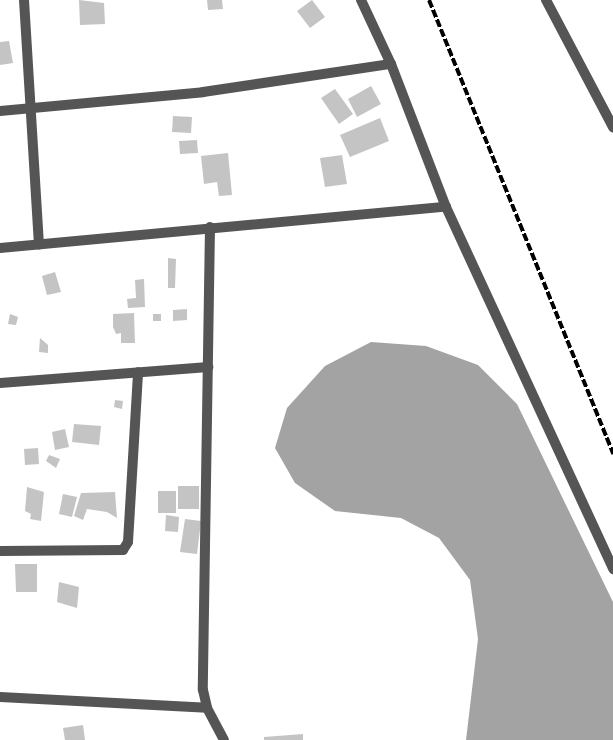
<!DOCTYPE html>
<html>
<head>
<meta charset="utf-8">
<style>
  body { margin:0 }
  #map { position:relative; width:613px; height:740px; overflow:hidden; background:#fff; font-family:"Nunito Sans",sans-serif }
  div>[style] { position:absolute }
  .water>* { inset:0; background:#a3a3a3 }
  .building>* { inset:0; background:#c4c4c4 }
  .minor>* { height:10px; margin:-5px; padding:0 5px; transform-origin:5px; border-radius:5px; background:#555 }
  .rail>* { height:4px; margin-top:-2px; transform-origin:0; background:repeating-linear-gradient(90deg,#000 0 8px,transparent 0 10.5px) }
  span { translate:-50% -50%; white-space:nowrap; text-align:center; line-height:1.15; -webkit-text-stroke:4px #fff; paint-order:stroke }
</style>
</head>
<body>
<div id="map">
  <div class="water">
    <div style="clip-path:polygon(371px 342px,426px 346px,478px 365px,517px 404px,613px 602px,613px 740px,466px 740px,478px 639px,470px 580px,439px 538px,401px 518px,335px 511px,295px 483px,275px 448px,287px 408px,325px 366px)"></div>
  </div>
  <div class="building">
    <div style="clip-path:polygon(79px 0,104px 3px,105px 24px,80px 25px)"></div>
    <div style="clip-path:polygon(207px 0,222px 0,223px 9px,208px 10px)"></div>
    <div style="clip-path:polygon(312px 0,325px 17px,310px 28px,297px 11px)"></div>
    <div style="clip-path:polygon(9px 41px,13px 63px,0 65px,0 42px)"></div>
    <div style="clip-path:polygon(371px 86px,381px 104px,357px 117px,348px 99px)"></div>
    <div style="clip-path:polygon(335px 89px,353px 114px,339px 124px,321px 98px)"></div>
    <div style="clip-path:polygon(173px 116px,192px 117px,191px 133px,172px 132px)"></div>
    <div style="clip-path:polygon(380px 118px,389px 141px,350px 157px,340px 135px)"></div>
    <div style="clip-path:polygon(197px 140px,198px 153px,180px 154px,179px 141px)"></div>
    <div style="clip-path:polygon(228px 153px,232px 195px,219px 196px,217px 182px,204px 184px,201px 156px)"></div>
    <div style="clip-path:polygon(342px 155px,347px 184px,325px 187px,320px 158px)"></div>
    <div style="clip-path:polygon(168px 258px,176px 259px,175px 288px,168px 288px)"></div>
    <div style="clip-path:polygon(55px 272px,61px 292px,47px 295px,42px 276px)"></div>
    <div style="clip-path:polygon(144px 279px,145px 307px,128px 308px,127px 299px,136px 298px,135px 280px)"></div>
    <div style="clip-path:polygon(187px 309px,187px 320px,173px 321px,173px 310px)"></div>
    <div style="clip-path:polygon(134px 313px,135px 343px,121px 343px,121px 333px,116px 334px,113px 327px,113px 314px)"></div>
    <div style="clip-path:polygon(10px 314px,18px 317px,16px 325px,8px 324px)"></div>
    <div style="clip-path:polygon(153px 314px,161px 314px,161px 321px,153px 321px)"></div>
    <div style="clip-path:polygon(40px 338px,48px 345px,48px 353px,39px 352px)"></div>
    <div style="clip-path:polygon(115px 400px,123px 401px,122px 409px,114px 407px)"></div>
    <div style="clip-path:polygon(74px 424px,101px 426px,99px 445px,72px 442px)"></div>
    <div style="clip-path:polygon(65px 429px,69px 447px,55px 450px,52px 432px)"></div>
    <div style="clip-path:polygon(38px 448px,39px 464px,25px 465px,24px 449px)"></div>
    <div style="clip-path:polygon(49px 455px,60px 459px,56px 468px,46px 461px)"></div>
    <div style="clip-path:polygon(178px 486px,199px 486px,199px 509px,178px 509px)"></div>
    <div style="clip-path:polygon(27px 487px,44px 492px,41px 521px,30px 519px,31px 514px,25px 511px)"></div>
    <div style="clip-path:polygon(158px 491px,176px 491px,176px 513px,158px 513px)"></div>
    <div style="clip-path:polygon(115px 492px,117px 518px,107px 512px,87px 509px,83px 520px,74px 516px,81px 493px)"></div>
    <div style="clip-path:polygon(63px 494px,77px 497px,72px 517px,59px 514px)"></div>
    <div style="clip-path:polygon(166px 515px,179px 517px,178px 532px,165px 531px)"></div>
    <div style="clip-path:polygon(185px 519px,201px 521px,197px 554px,180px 552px)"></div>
    <div style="clip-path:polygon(15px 564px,37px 564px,37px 592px,16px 592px)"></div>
    <div style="clip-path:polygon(59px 582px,79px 587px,77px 608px,57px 602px)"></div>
    <div style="clip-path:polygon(83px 725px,85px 740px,65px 740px,63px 728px)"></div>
    <div style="clip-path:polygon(303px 734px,303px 740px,264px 740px,264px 737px)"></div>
  </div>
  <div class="minor">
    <div style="left:24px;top:0;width:245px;rotate:86.5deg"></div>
    <div style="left:361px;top:0;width:71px;rotate:64.9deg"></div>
    <div style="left:391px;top:64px;width:153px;rotate:69deg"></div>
    <div style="left:446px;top:207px;width:399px;rotate:65.2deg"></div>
    <div style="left:546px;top:0;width:144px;rotate:62.2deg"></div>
    <div style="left:0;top:111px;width:204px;rotate:-5.3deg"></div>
    <div style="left:203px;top:92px;width:190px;rotate:-8.5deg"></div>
    <div style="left:210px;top:227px;width:463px;rotate:90.9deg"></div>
    <div style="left:203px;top:690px;width:18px;rotate:77deg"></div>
    <div style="left:207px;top:708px;width:36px;rotate:62deg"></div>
    <div style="left:0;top:248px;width:448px;rotate:-5.3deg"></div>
    <div style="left:0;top:383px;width:209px;rotate:-4.4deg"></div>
    <div style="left:0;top:551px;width:123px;rotate:-0.5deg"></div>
    <div style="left:123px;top:550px;width:9px;rotate:-58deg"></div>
    <div style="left:128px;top:542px;width:170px;rotate:-86.6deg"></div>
    <div style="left:0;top:697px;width:207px;rotate:3deg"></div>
  </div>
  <div class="rail">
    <div style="left:429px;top:0;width:490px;rotate:67.9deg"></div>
  </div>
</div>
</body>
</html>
